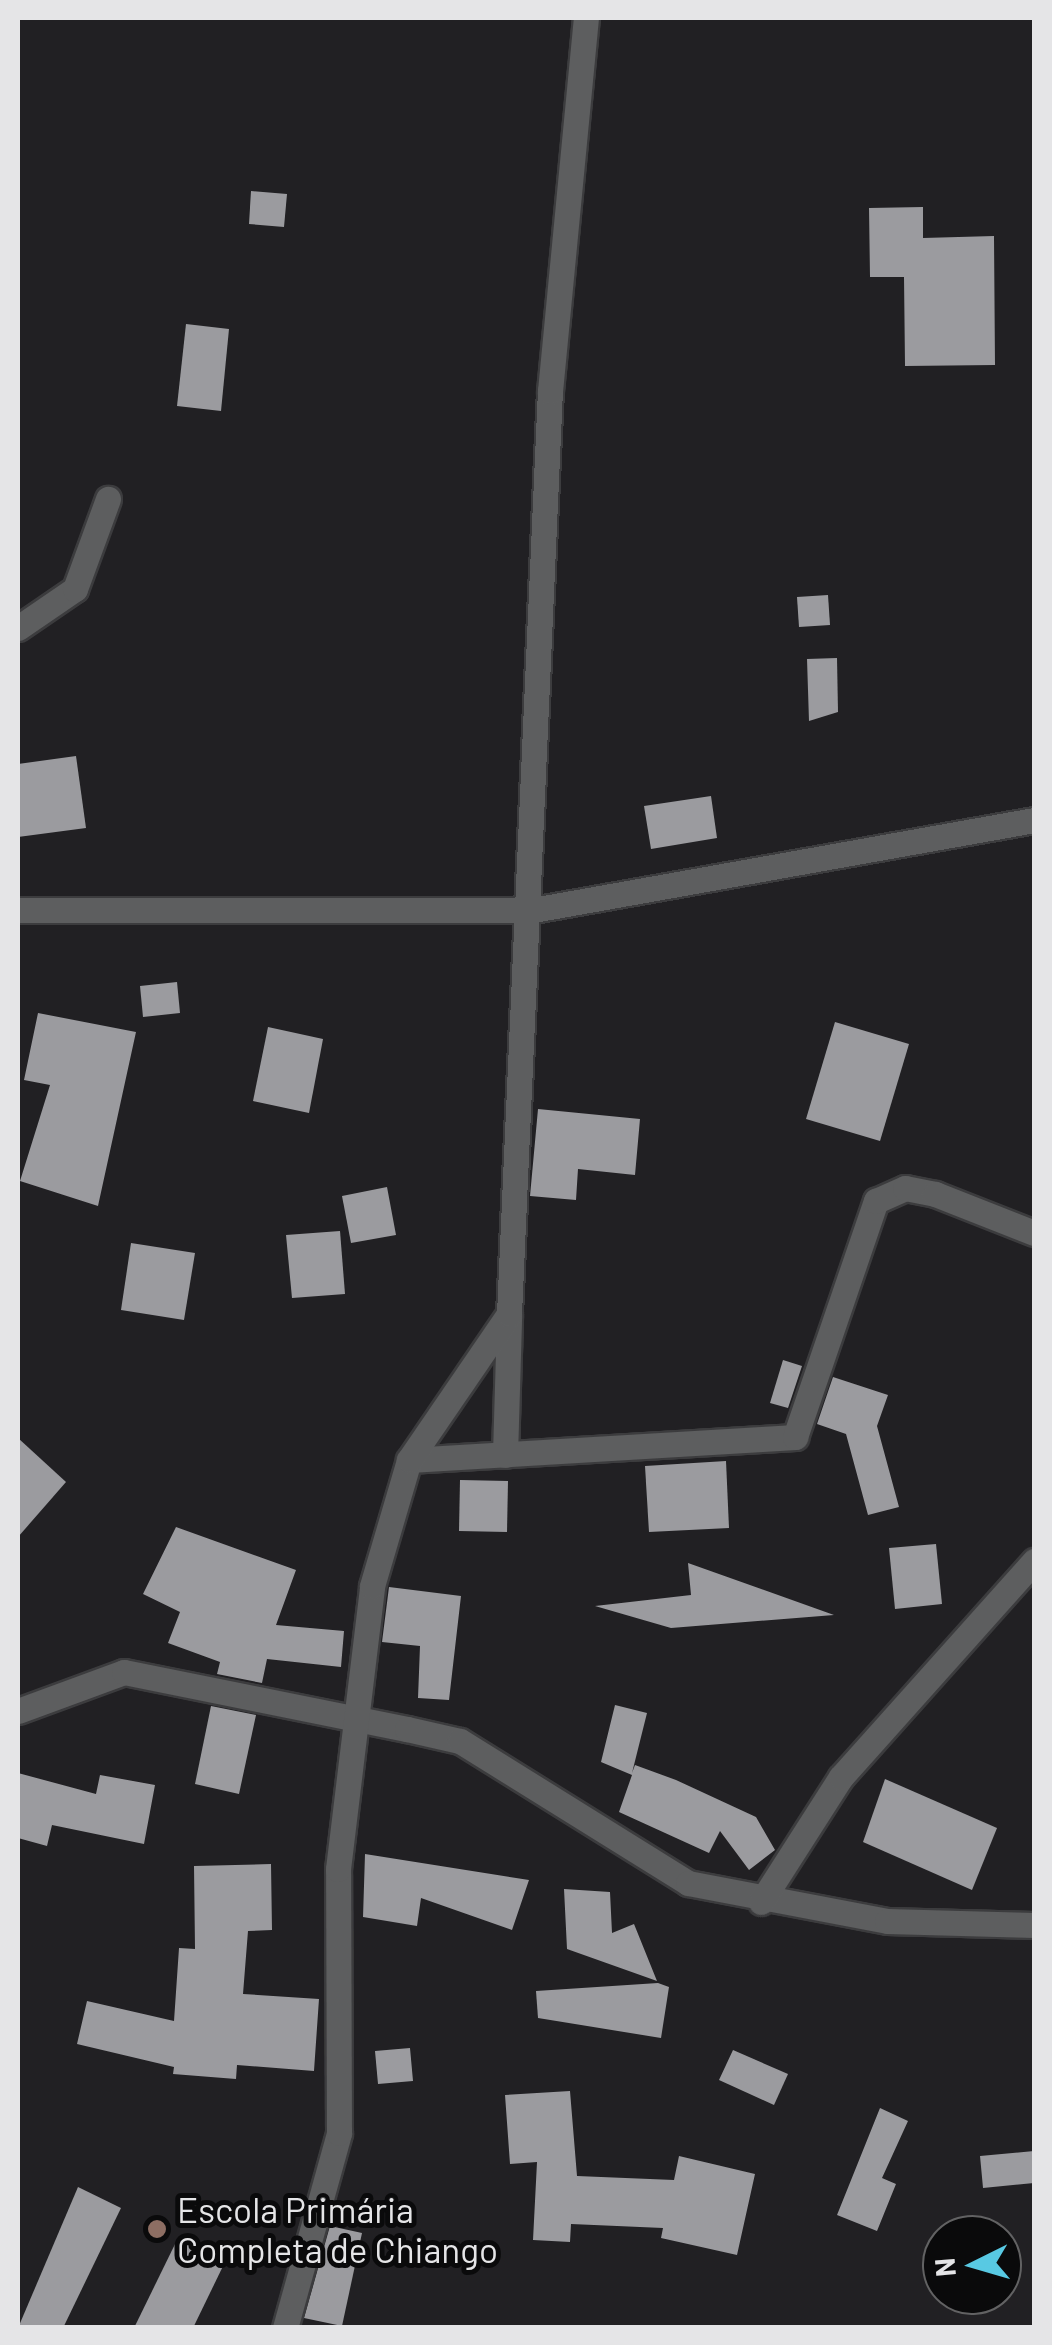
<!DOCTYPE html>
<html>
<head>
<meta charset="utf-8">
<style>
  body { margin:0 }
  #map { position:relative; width:1052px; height:2345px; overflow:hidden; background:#212023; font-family:Barlow,sans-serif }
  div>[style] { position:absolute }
  .building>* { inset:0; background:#9b9b9f }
  .roads { filter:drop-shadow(2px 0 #3c3c3e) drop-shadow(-2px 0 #3c3c3e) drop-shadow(0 2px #3c3c3e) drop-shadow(0 -2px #3c3c3e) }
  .street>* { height:25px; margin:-12.5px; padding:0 12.5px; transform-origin:12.5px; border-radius:12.5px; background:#5d5e5f }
  .dots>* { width:28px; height:28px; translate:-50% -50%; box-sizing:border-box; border:5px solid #0a0a0b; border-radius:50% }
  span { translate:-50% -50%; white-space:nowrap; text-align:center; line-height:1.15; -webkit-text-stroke:10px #0a0a0b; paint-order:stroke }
  .poi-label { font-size:35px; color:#e5e5e7 }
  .left { translate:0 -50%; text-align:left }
  .frame { position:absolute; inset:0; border:20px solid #e5e5e7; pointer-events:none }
  .north { position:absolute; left:922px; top:2215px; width:100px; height:100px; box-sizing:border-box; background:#0a0a0b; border:2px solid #626263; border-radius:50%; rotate:265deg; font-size:28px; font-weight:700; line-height:40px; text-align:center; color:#e5e5e7 }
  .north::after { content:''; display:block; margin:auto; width:35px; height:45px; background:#58c9e3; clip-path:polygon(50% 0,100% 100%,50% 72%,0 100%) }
</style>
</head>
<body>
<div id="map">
  <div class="building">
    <div style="clip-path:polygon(251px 191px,287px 194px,284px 227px,249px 224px)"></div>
    <div style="clip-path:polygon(923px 207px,923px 238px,994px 236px,995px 365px,905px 366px,904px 277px,870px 277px,869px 208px)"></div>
    <div style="clip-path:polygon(186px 324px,229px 329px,221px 411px,177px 406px)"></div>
    <div style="clip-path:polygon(828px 595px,830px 625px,799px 627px,797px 597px)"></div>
    <div style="clip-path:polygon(837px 658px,838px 712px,809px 721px,807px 659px)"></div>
    <div style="clip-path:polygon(76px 756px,86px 828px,18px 837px,18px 764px)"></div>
    <div style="clip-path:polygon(711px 796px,717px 838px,651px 849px,644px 806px)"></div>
    <div style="clip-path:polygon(177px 982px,180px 1013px,143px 1017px,140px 986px)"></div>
    <div style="clip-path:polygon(38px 1013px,136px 1032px,98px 1206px,20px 1181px,50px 1085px,24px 1080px)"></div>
    <div style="clip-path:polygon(835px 1022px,909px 1044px,880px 1141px,806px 1119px)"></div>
    <div style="clip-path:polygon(268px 1027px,323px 1039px,309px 1113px,253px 1101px)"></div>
    <div style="clip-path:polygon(538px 1109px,640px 1119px,635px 1175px,578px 1169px,576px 1200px,530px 1196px)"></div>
    <div style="clip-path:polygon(387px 1187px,396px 1235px,351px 1243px,342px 1196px)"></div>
    <div style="clip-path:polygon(340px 1231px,345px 1294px,292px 1298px,286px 1235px)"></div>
    <div style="clip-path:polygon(131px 1243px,195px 1253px,184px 1320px,121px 1310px)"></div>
    <div style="clip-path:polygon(783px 1360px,802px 1366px,788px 1408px,770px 1403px)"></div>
    <div style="clip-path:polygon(833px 1377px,888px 1395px,877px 1426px,899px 1507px,868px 1515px,846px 1434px,817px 1424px)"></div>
    <div style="clip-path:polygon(18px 1438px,66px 1482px,18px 1537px)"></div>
    <div style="clip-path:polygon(726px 1461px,729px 1528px,649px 1532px,645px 1466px)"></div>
    <div style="clip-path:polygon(460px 1480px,508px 1481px,507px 1532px,459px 1531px)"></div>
    <div style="clip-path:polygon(176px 1527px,296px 1570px,276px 1625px,344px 1631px,341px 1667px,267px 1659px,262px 1683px,217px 1674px,220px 1662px,168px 1643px,180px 1612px,143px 1594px)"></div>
    <div style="clip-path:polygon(936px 1544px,942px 1604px,895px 1609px,889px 1548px)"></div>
    <div style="clip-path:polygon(688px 1563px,834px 1615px,671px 1628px,595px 1606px,691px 1595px)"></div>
    <div style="clip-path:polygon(389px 1587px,461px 1596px,449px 1700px,418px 1698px,420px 1646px,382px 1642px)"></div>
    <div style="clip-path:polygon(615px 1705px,647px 1713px,632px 1773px,635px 1765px,676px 1780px,756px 1817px,775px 1850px,749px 1870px,720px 1831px,709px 1853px,619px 1812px,632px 1775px,601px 1762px)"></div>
    <div style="clip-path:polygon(211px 1706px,256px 1715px,239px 1794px,195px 1784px)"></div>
    <div style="clip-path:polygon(18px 1773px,96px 1794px,100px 1775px,155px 1785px,144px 1844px,52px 1825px,47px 1846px,18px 1838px)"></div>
    <div style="clip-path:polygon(885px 1779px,997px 1828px,972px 1890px,863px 1842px)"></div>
    <div style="clip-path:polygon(365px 1854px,529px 1880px,512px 1930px,421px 1898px,417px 1926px,363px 1917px)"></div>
    <div style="clip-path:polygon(271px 1864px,272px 1930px,248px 1931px,243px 1994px,319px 1999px,314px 2071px,237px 2065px,236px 2079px,173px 2074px,174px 2067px,77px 2044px,87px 2001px,174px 2021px,179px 1948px,195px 1949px,194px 1866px)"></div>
    <div style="clip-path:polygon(564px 1889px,610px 1892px,612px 1933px,634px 1924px,657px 1981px,567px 1949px)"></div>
    <div style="clip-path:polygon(658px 1983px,669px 1987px,661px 2038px,538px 2018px,536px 1991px)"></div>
    <div style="clip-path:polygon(410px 2048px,413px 2081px,378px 2084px,375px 2051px)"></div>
    <div style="clip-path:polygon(733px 2050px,788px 2074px,774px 2105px,719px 2080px)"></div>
    <div style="clip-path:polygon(570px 2091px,577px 2176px,674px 2180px,679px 2156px,755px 2174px,737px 2255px,661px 2238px,663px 2228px,571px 2224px,570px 2242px,533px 2240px,537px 2162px,510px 2164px,505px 2095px)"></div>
    <div style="clip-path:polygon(880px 2108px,908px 2121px,882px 2178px,896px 2184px,877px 2231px,837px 2215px)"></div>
    <div style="clip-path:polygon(1034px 2151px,1034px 2183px,983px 2188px,980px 2156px)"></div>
    <div style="clip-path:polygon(78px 2187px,121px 2208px,63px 2328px,18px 2328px)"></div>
    <div style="clip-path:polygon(330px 2226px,362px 2233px,342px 2326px,304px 2318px)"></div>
    <div style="clip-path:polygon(178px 2238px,225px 2262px,193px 2328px,134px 2328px)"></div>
  </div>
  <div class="roads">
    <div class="street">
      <div style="left:18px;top:628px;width:69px;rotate:-34.4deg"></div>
      <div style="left:75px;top:589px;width:96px;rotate:-69.9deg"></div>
      <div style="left:18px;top:910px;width:515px"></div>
      <div style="left:533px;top:910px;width:509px;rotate:-10.18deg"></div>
      <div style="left:505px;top:1455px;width:136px;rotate:-88.3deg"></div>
      <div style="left:409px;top:1460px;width:387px;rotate:-3.4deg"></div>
      <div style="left:795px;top:1437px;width:250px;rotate:-71.1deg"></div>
      <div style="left:876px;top:1201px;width:32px;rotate:-24deg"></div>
      <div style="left:905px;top:1188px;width:31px;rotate:11deg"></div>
      <div style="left:935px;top:1194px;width:106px;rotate:21.5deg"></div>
      <div style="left:18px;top:1711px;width:113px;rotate:-20.2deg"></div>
      <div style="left:124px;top:1672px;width:289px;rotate:11.4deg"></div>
      <div style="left:407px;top:1729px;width:54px;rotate:12.8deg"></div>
      <div style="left:460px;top:1741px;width:269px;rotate:31.9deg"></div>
      <div style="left:688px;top:1883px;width:203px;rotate:10.8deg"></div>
      <div style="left:887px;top:1921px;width:147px;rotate:1.6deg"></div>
      <div style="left:761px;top:1902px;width:148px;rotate:-57.4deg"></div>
      <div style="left:841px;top:1777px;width:290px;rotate:-48.2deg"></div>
      <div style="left:285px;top:2328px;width:202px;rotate:-74.5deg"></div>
      <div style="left:339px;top:2133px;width:264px;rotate:-90.2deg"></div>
      <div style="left:338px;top:1869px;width:285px;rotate:-83.1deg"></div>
      <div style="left:372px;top:1586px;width:131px;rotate:-73.6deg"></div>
      <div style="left:409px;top:1460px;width:177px;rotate:-55.6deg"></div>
      <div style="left:509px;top:1314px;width:924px;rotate:-87.46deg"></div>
      <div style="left:550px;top:391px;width:375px;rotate:-84.5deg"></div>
    </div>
  </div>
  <div class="dots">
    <div style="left:157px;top:2229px;background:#8d6e63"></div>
  </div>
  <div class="poi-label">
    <span class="left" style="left:177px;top:2229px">Escola Primária<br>Completa de Chiango</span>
  </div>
  <div class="frame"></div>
  <div class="north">N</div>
</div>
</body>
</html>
